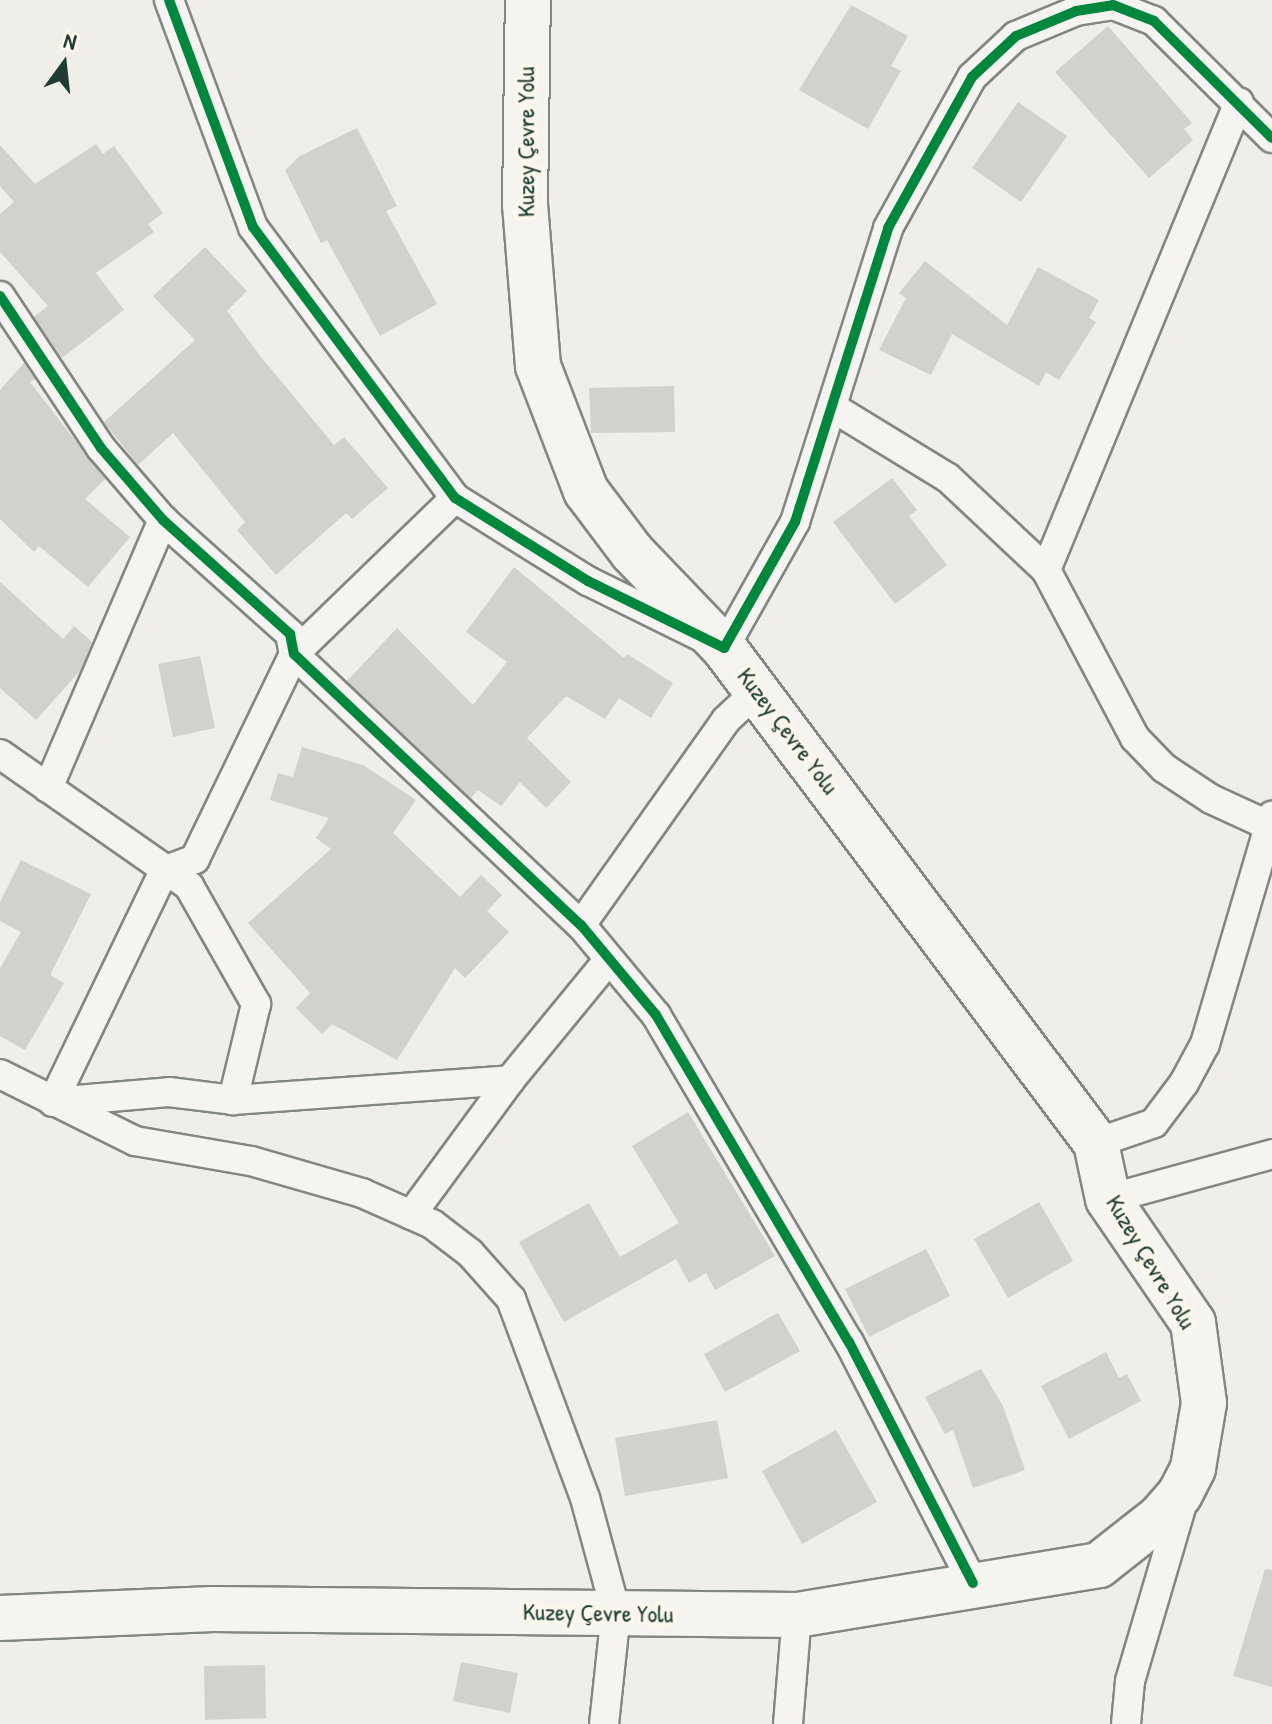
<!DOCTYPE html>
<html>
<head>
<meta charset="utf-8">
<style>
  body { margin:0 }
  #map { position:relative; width:1272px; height:1724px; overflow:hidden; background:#efeee8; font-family:"Patrick Hand",sans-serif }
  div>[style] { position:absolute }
  .building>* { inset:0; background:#d1d1cd }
  .roads { filter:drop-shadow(2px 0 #828783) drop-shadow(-2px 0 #828783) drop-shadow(0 2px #828783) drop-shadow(0 -2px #828783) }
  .street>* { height:28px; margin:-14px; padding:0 14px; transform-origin:14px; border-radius:14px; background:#f5f4f0 }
  .primary>* { height:44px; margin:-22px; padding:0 22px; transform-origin:22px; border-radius:22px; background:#f5f4f0 }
  .cycleway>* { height:10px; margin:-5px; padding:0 5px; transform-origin:5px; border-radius:5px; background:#00873e }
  span { translate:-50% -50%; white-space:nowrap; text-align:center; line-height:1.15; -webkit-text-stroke:8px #fbf7ec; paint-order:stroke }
  .street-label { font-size:24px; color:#1f3d34 }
  .north { position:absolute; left:24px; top:24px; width:80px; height:80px; -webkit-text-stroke:6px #fbf7ec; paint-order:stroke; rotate:15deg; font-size:22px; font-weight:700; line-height:32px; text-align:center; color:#1f3d34 }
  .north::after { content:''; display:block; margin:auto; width:28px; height:36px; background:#1f3d34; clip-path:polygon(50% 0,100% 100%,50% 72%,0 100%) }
</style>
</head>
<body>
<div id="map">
  <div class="building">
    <div style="clip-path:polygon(851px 5px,908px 36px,891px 66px,901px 71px,868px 129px,799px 90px)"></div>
    <div style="clip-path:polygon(1108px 26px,1192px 123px,1184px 129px,1193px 140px,1149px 178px,1055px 72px)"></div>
    <div style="clip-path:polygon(1018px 102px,1067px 136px,1021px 202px,972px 168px)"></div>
    <div style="clip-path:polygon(357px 128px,397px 206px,386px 211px,437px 304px,380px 336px,327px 240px,321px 243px,285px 170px,300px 156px)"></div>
    <div style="clip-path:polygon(96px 144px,103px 154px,114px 146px,163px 213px,148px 224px,154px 232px,96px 273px,124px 310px,62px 358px,34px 317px,48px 306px,0 252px,0 214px,14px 202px,0 186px,0 145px,35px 184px)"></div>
    <div style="clip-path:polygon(205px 247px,247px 291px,227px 311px,261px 357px,334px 445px,344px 437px,388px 488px,352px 519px,346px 513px,276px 575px,237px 530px,245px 522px,173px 433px,138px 465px,104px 422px,195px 340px,153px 296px)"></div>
    <div style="clip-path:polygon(925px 261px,1007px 325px,1038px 267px,1099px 300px,1089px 318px,1096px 322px,1059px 380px,1046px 372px,1039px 386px,952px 334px,931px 375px,879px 350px,906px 298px,899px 293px)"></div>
    <div style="clip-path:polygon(24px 363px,35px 379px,30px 382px,105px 479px,85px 499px,130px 537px,88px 587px,39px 546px,34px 552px,0 519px,0 390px)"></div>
    <div style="clip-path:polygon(674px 386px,675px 432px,591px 433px,589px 388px)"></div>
    <div style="clip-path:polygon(892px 478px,917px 510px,909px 516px,947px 565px,895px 604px,833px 522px)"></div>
    <div style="clip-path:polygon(514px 567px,624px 658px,627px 654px,673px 683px,651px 718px,619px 698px,605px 719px,566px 696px,527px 738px,571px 782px,546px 808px,520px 782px,501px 806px,478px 790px,471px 798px,347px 681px,397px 628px,473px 705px,507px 662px,466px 632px)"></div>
    <div style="clip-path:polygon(0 582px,63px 639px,74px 626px,92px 642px,80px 671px,36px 720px,0 688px)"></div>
    <div style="clip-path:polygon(200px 656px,215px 728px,173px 737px,158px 664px)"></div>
    <div style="clip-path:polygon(302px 747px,363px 765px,416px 800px,393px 833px,460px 897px,481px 875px,502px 895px,487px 911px,509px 932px,465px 978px,455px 968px,397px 1060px,332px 1024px,322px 1034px,296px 1008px,310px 993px,248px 923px,331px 849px,316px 838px,329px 818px,270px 800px,278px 773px,293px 777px)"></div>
    <div style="clip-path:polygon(21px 860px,91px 894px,50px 975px,64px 983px,25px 1050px,0 1036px,0 968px,21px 932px,0 921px,0 902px)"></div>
    <div style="clip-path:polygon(688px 1112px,775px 1256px,715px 1290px,706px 1273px,689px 1283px,676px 1259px,564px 1322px,519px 1242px,589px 1203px,620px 1257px,679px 1223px,632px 1146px)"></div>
    <div style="clip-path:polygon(1039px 1202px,1073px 1261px,1008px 1298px,974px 1239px)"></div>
    <div style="clip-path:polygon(926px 1249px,950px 1296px,869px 1337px,845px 1289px)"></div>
    <div style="clip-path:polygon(778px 1313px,800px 1351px,725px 1392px,704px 1354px)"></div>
    <div style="clip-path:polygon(1106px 1352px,1119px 1378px,1127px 1374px,1141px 1401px,1069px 1439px,1041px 1386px)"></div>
    <div style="clip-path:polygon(981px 1369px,1003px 1406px,1025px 1470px,973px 1488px,953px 1430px,945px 1434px,925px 1397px)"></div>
    <div style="clip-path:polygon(717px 1420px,728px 1478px,625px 1496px,615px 1438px)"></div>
    <div style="clip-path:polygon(836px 1430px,877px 1502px,802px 1544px,762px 1471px)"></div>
    <div style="clip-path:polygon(1265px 1569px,1272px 1570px,1272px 1687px,1233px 1676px)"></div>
    <div style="clip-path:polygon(461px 1662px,518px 1673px,510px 1713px,453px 1701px)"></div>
    <div style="clip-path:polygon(265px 1665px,266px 1718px,205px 1720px,204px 1666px)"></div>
  </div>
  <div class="roads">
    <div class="street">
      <div style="left:169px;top:0;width:242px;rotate:69.7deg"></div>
      <div style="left:253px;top:227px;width:338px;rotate:53.3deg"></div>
      <div style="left:455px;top:498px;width:157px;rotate:32deg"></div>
      <div style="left:588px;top:581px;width:152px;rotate:26.2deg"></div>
      <div style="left:724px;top:648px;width:145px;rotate:-60.6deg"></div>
      <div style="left:795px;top:522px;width:308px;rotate:-72.4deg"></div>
      <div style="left:888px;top:228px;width:173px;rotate:-60.9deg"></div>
      <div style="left:972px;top:77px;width:60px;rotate:-43deg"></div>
      <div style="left:1016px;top:36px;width:65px;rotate:-22.6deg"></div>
      <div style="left:1076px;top:11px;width:37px;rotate:-9deg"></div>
      <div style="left:1113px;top:5px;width:44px;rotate:21.3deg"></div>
      <div style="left:1154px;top:21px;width:166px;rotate:44.8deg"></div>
      <div style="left:0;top:296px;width:182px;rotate:56.4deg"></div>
      <div style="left:101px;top:448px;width:95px;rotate:49.3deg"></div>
      <div style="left:163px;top:520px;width:171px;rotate:41.9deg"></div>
      <div style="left:290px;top:634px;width:20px;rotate:79deg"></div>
      <div style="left:294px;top:654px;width:395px;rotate:43.4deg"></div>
      <div style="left:581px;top:925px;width:117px;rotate:50.2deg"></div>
      <div style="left:656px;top:1015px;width:380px;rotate:59.5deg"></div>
      <div style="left:849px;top:1342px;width:271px;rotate:62.8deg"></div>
      <div style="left:832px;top:407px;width:136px;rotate:31.5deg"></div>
      <div style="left:948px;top:478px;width:134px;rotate:43.2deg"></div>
      <div style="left:1046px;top:570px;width:190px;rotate:62.1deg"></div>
      <div style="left:1135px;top:738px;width:42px;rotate:46deg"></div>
      <div style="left:1164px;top:768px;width:56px;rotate:33.4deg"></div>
      <div style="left:1211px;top:799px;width:67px;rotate:24.7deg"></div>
      <div style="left:455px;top:498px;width:224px;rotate:135.9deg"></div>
      <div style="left:294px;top:654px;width:228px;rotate:115.8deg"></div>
      <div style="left:195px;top:859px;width:33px;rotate:159deg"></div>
      <div style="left:164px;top:871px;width:256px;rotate:115.7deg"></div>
      <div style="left:53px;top:1102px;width:116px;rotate:-4.9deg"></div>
      <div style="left:169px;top:1092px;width:64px;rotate:7.1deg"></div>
      <div style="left:233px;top:1100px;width:278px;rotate:-4.1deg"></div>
      <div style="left:510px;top:1080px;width:153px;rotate:-50.6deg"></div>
      <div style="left:1046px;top:570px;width:506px;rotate:-67.59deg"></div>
      <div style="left:0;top:754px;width:231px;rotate:34.9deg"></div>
      <div style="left:189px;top:886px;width:136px;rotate:60.4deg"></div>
      <div style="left:256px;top:1004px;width:99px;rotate:103.5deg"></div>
      <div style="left:48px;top:788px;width:292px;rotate:-66.8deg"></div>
      <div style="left:581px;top:925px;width:251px;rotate:-54.7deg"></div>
      <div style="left:726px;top:720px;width:42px;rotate:-43.1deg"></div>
      <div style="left:0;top:1074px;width:151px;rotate:26.4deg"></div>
      <div style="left:135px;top:1141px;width:118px;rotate:9.8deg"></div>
      <div style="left:251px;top:1161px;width:116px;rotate:16.1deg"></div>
      <div style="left:362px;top:1193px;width:77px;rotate:23.9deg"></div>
      <div style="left:432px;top:1224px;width:48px;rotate:37.3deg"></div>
      <div style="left:470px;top:1253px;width:62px;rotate:48.3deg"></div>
      <div style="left:511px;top:1299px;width:212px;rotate:69.6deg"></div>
      <div style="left:585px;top:1498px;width:118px;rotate:74.8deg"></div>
      <div style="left:616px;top:1612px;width:113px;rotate:96.1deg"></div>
      <div style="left:1096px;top:1143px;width:61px;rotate:-19deg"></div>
      <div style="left:1154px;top:1123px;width:50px;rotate:-53.1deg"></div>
      <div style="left:1184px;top:1083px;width:44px;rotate:-61.7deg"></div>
      <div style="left:1205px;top:1044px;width:238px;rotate:-73.6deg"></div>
      <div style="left:1108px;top:1199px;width:170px;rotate:-15.3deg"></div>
      <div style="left:411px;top:1215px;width:167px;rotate:-53.7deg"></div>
      <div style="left:788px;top:1724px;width:109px;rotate:-85.3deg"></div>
      <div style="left:1126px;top:1724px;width:43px;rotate:-84.7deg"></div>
      <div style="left:1130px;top:1681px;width:188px;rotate:-73.6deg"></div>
    </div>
    <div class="primary">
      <div style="left:0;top:1618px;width:213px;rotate:-2.4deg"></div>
      <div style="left:213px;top:1609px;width:584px;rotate:0.59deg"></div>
      <div style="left:797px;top:1615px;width:306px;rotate:-9.4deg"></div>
      <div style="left:1099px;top:1565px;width:78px;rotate:-38.2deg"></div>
      <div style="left:1160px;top:1517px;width:30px;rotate:-49deg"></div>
      <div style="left:1180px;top:1494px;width:29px;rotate:-63deg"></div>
      <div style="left:1193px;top:1468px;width:66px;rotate:-80.4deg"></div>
      <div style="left:1204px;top:1403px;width:81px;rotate:-97.8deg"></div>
      <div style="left:1193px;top:1323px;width:150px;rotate:-124.4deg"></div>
      <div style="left:1108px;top:1199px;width:57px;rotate:-102.1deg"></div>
      <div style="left:1096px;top:1143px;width:619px;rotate:-126.93deg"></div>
      <div style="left:724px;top:648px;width:133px;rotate:-133.8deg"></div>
      <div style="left:632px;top:552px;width:76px;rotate:-127deg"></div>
      <div style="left:586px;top:491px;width:134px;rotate:-111deg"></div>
      <div style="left:538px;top:366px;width:162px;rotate:-94.6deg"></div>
      <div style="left:525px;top:205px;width:205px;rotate:-89.2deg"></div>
    </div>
  </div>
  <div class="cycleway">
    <div style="left:169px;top:0;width:242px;rotate:69.7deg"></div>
    <div style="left:253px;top:227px;width:338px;rotate:53.3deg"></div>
    <div style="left:455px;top:498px;width:157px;rotate:32deg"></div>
    <div style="left:588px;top:581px;width:152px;rotate:26.2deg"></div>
    <div style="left:724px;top:648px;width:145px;rotate:-60.6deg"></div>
    <div style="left:795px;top:522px;width:308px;rotate:-72.4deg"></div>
    <div style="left:888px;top:228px;width:173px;rotate:-60.9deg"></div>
    <div style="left:972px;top:77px;width:60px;rotate:-43deg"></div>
    <div style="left:1016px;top:36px;width:65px;rotate:-22.6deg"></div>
    <div style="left:1076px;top:11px;width:37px;rotate:-9deg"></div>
    <div style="left:1113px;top:5px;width:44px;rotate:21.3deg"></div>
    <div style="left:1154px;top:21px;width:166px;rotate:44.8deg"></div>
    <div style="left:0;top:296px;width:182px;rotate:56.4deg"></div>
    <div style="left:101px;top:448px;width:95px;rotate:49.3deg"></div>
    <div style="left:163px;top:520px;width:171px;rotate:41.9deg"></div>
    <div style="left:290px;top:634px;width:20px;rotate:79deg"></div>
    <div style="left:294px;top:654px;width:395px;rotate:43.4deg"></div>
    <div style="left:581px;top:925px;width:117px;rotate:50.2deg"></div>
    <div style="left:656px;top:1015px;width:380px;rotate:59.5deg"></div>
    <div style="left:849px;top:1342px;width:271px;rotate:62.8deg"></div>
  </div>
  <div class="street-label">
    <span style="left:526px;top:142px;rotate:-90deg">Kuzey Çevre Yolu</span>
    <span style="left:788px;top:731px;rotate:53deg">Kuzey Çevre Yolu</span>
    <span style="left:1151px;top:1262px;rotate:59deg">Kuzey Çevre Yolu</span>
    <span style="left:598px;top:1613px;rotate:1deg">Kuzey Çevre Yolu</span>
  </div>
  <div class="north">N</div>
</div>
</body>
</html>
